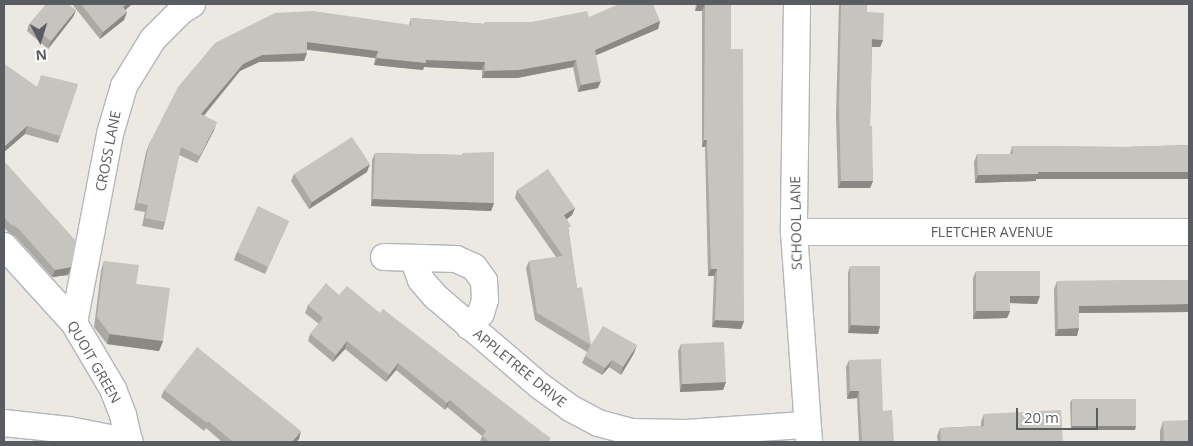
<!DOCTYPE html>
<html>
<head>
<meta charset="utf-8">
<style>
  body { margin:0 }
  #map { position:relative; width:1193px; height:446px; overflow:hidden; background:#ebe9e1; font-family:"Open Sans",sans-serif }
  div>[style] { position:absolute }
  .roads { filter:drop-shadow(1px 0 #b3b6ba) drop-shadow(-1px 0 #b3b6ba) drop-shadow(0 1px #b3b6ba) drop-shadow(0 -1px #b3b6ba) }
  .street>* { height:26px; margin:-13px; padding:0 13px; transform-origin:13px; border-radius:13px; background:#fff }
  .wall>* { inset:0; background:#aaa9a3 }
  .shaded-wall>* { inset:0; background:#8b8985 }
  .building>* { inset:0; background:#c6c4be }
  span { translate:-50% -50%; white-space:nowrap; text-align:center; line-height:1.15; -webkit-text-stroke:5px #fff; paint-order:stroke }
  .street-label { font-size:14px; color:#595c60 }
  .frame { position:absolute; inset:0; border:5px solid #595c60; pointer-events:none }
  .north { position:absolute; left:15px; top:15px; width:50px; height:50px; -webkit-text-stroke:4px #fff; paint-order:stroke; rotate:175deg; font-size:14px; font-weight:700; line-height:20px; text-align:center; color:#595c60 }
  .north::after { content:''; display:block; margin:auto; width:18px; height:22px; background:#595c60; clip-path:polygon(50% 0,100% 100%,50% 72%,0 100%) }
  .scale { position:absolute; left:1016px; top:408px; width:82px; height:22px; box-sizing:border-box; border:2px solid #595c60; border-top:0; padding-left:6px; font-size:15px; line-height:18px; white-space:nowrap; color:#595c60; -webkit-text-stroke:4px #fff; paint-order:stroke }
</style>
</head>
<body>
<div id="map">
  <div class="roads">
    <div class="street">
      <div style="left:797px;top:4px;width:228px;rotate:90.8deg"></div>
      <div style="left:794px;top:232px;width:211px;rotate:85.9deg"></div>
      <div style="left:794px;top:232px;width:395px"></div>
      <div style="left:4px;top:246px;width:104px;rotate:47.7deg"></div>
      <div style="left:74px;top:323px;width:77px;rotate:59.4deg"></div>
      <div style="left:113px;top:389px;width:28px;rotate:69deg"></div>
      <div style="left:123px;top:415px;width:28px;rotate:77deg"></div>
      <div style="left:384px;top:257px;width:72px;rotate:1.6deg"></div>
      <div style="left:456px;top:259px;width:20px;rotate:24deg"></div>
      <div style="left:474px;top:267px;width:17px;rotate:54deg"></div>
      <div style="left:484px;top:281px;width:19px;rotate:87deg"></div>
      <div style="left:485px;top:300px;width:14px;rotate:107deg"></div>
      <div style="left:481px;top:313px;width:18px;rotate:131deg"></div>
      <div style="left:413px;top:258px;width:23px;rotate:70deg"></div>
      <div style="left:421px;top:280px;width:23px;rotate:49deg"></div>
      <div style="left:436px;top:297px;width:137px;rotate:40.6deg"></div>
      <div style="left:540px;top:386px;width:37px;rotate:36deg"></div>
      <div style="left:570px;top:408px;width:32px;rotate:28deg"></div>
      <div style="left:598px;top:423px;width:35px;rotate:15deg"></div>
      <div style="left:632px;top:432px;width:52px;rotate:1.1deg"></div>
      <div style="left:684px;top:433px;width:122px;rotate:-3.8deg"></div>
      <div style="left:74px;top:323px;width:192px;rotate:-79.2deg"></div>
      <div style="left:110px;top:134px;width:50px;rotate:-73.7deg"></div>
      <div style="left:124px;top:86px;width:55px;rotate:-58.3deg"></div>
      <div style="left:153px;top:39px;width:40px;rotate:-45deg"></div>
      <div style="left:181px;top:11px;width:13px;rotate:-32deg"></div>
      <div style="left:4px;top:423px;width:65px;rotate:6.1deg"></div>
      <div style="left:69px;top:430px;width:62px;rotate:11.1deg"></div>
    </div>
  </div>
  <div class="wall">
    <div style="clip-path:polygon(72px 4px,132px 4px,125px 10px,127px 12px,124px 20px,100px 39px)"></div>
    <div style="clip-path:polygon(696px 4px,731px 4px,731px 49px,744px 321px,741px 329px,712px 327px,714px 276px,708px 276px,705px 147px,702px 147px,702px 11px,695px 11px)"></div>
    <div style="clip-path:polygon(839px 4px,867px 4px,867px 12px,883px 40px,880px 47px,872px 47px,870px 126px,873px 181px,870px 188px,838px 188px,836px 115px)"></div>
    <div style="clip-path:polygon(76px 10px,73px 17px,48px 49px,27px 31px,29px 24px)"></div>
    <div style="clip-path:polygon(589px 17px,660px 21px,658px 29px,596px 55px,598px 88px,578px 92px,573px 67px,517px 78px,482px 78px,482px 70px,424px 67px,423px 70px,374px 65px,375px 58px,307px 50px,307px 53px,304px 61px,259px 62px,240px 71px,204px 116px,214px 130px,197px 163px,179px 155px,165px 222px,163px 230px,142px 226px,145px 212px,134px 210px,146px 152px,149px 144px,215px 43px,409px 25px,411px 18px,484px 24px,485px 22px,532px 22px)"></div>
    <div style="clip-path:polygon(4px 64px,37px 87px,78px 84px,58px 143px,25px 134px,4px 152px)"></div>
    <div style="clip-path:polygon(1189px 145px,1189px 179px,1036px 179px,1036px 181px,975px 183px,974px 162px,977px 154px,1010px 154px,1012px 146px,1126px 147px)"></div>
    <div style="clip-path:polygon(375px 153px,462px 155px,463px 153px,494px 203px,491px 211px,371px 206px,372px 160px)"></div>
    <div style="clip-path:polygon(4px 161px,71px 267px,68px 275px,52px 277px,15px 236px,8px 232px,4px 227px)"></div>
    <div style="clip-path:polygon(367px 172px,309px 209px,291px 181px,294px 174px)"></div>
    <div style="clip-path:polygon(517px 190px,575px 208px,572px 215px,567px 219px,577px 288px,591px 345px,634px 353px,621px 375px,609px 367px,602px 375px,582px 363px,587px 352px,535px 320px,526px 268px,529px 261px,556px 257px,515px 198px)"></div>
    <div style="clip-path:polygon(289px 221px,265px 274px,234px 260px,237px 252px)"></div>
    <div style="clip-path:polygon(104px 261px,136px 284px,163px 341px,159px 351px,107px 344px,94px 327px,101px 271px)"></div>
    <div style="clip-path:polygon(850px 266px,880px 326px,878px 334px,848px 333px,848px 273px)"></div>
    <div style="clip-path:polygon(976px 271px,1037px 304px,1010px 303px,1010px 311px,1007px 318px,973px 319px,973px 278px)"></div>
    <div style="clip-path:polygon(1189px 280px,1189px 312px,1079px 313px,1077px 336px,1055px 336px,1054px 289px,1057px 281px)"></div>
    <div style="clip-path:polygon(339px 295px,380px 313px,550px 438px,548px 442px,480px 442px,482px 436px,447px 407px,445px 410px,396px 370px,386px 382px,345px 349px,333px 362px,308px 341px,310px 334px,319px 324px,305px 313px,308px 305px)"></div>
    <div style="clip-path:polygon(681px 344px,726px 382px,723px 390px,680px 392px,678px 351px)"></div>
    <div style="clip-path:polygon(849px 360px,883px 411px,894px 442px,859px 442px,857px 398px,847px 399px,846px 367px)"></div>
    <div style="clip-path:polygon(164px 390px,299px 439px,296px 442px,222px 442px,206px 428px,204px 431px,161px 397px)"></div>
    <div style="clip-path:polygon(1072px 399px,1135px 430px,1071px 430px,1070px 403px)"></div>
    <div style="clip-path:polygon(984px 414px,1063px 442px,938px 442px,937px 436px,940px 428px,981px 426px,981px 422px)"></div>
    <div style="clip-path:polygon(1163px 421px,1189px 442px,1160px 442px,1160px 431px)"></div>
  </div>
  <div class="shaded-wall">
    <div style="clip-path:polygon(127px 4px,132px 4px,120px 15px,123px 7px)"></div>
    <div style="clip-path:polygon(698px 4px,705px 4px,702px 11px,695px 11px)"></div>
    <div style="clip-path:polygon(76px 10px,73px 17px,48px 49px,51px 41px)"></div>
    <div style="clip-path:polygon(127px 12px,124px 20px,100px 39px,103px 32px)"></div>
    <div style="clip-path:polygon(660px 21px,658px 29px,592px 57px,595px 50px)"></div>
    <div style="clip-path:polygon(872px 39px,883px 40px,880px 47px,869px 47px)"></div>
    <div style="clip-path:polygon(307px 42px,378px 51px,375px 58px,304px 49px)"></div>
    <div style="clip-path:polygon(307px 53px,304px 61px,259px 62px,240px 71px,198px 122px,201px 114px,243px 64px,262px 55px)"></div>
    <div style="clip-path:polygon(377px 58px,426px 60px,485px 62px,482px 70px,424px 67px,423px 70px,374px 65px)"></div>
    <div style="clip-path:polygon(576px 60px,573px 67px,517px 78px,482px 78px,485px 71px)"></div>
    <div style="clip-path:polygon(601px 81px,598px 88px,578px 92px,581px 85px)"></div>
    <div style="clip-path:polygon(217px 122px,214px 130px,197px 163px,200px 156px)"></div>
    <div style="clip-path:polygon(27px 126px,25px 134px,4px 152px,4px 147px)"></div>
    <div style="clip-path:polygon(704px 140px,707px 140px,705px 147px,702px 147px)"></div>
    <div style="clip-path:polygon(370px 164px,367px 172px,309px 209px,312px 202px)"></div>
    <div style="clip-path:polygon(1038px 172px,1189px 172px,1189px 179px,1036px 179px,1036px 181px,975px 183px,978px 175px)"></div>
    <div style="clip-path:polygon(841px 181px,873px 181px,870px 188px,838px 188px)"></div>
    <div style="clip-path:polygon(373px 199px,494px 203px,491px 211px,371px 206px)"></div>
    <div style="clip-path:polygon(575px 208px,572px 215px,562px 223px,564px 215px)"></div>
    <div style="clip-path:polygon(71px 267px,68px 275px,52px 277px,55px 270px)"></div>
    <div style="clip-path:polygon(711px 269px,717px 269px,714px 276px,708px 276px)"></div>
    <div style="clip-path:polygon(1010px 296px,1040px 296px,1037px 304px,1007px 303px)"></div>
    <div style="clip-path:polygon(1189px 304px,1189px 312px,1076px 313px,1079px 306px)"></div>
    <div style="clip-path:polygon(976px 311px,1010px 311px,1007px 318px,973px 319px)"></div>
    <div style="clip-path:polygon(715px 320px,744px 321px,741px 329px,712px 327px)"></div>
    <div style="clip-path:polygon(851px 325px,880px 326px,878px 334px,848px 333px)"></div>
    <div style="clip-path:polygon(1079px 328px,1077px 336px,1055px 336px,1058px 329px)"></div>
    <div style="clip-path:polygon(110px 334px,163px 341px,159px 351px,107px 344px)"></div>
    <div style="clip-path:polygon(347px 341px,345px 349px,333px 362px,336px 355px)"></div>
    <div style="clip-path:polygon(637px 345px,634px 353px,621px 375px,623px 367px)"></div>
    <div style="clip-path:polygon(612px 360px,609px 367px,602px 375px,605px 368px)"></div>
    <div style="clip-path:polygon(398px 363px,396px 370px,386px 382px,389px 375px)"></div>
    <div style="clip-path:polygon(726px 382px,723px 390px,680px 392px,682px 384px)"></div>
    <div style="clip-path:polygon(850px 391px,859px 391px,857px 398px,847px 399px)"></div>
    <div style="clip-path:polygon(450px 400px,447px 407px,445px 410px,447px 403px)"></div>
    <div style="clip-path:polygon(1072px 426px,1136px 426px,1135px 430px,1071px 430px)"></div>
    <div style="clip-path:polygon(301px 431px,299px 439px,296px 442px,292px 442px)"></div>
  </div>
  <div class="building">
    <div style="clip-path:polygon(46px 4px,68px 4px,76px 10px,51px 41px,29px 24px)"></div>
    <div style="clip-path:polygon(81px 4px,127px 4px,123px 7px,127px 12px,103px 32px)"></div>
    <div style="clip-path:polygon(619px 4px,653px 4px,660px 21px,595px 50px,601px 81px,581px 85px,576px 60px,519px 70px,485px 71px,485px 62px,426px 60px,426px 63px,377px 58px,378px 51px,307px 42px,307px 53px,262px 55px,243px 64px,201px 114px,217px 122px,200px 156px,181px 147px,165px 222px,145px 218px,148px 205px,137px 203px,149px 144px,178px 87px,215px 43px,275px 13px,313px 11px,411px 25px,411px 18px,485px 24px,485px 22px,532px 22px,587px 11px,589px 17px)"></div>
    <div style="clip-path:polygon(705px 4px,731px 4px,731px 49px,743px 49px,744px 321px,715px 320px,717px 269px,711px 269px,707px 140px,704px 140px)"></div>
    <div style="clip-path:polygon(841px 4px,867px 4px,867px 12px,884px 13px,883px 40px,872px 39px,870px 126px,872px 126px,873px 181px,841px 181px,839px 107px)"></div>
    <div style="clip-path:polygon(4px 64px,37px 87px,41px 75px,78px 84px,60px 136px,27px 126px,4px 147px)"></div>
    <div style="clip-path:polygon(352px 137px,370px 164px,312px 202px,294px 174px)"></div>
    <div style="clip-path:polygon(1189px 145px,1189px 172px,1038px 172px,1038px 174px,978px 175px,977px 154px,1013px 154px,1012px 146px,1126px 147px)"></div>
    <div style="clip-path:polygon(494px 152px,494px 203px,373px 199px,375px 153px,463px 155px,463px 153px)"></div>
    <div style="clip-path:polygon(4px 161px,76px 241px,71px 267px,55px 270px,18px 228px,10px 224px,4px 217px)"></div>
    <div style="clip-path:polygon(548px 169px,575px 208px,564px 215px,571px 226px,568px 228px,577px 288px,582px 287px,591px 345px,603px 326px,637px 345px,623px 367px,612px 360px,605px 368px,585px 356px,591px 345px,537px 313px,529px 261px,563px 256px,517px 190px)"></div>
    <div style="clip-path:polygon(258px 206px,289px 221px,268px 267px,237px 252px)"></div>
    <div style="clip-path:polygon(104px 261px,139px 265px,136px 284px,170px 288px,163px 341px,110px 334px,97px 317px)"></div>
    <div style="clip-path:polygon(850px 266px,880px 266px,880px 326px,851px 325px)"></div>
    <div style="clip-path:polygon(976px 271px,1040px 271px,1040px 296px,1010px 296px,1010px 311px,976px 311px)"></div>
    <div style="clip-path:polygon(1189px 280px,1189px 304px,1079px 306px,1079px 328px,1058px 329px,1057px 281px)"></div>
    <div style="clip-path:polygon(326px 283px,339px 295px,347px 286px,380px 313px,383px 309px,550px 438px,546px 442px,490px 442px,482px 436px,486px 431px,450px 400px,447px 403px,398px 363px,389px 375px,347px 341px,336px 355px,310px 334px,323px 318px,308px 305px)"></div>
    <div style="clip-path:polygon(724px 342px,726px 382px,682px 384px,681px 344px)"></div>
    <div style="clip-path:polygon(197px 347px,301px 431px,292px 442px,233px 442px,208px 421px,207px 423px,164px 390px)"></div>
    <div style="clip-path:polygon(881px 359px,883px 411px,892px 410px,894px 442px,862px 442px,859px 391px,850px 391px,849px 360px)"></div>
    <div style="clip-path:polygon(1072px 399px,1136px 399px,1136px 426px,1072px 426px)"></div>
    <div style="clip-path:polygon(1061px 410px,1063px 442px,941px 442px,940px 428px,984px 426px,984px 414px)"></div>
    <div style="clip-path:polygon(1189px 420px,1189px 442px,1164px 442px,1163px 421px)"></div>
  </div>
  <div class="street-label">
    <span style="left:108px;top:151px;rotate:-79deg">CROSS LANE</span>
    <span style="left:796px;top:223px;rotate:-91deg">SCHOOL LANE</span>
    <span style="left:992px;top:232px">FLETCHER AVENUE</span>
    <span style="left:94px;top:362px;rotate:60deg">QUOIT GREEN</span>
    <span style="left:520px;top:368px;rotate:39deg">APPLETREE DRIVE</span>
  </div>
  <div class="frame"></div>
  <div class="north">N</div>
  <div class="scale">20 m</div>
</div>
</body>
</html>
